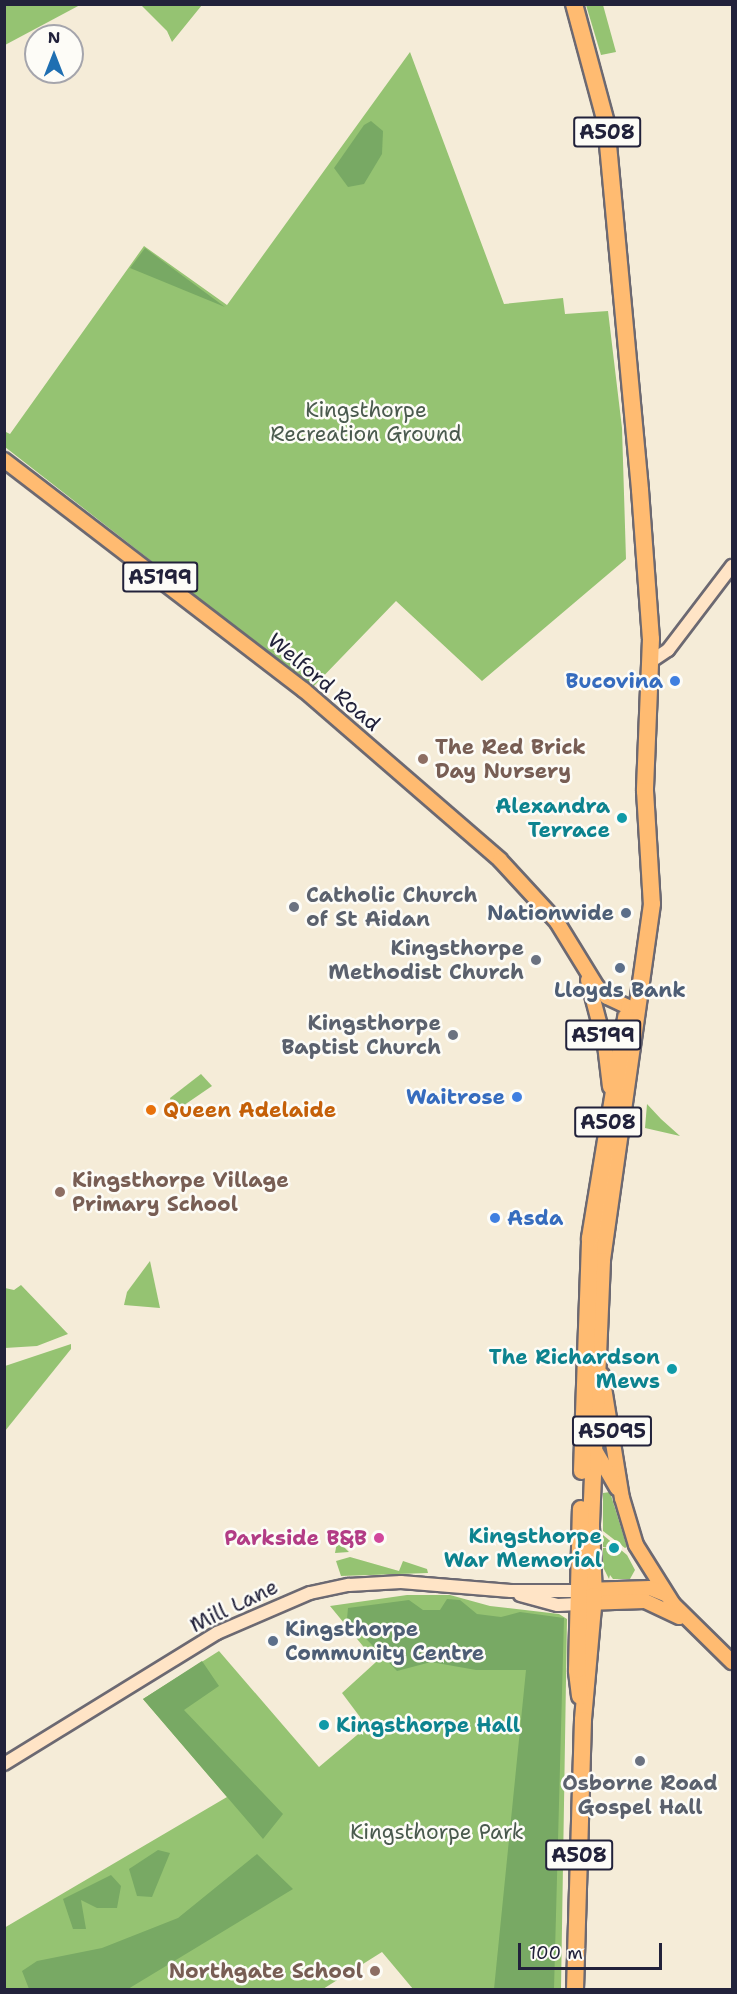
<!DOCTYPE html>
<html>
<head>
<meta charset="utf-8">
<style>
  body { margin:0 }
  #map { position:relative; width:737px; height:1994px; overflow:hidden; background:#f5ecd8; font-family:"Shantell Sans",sans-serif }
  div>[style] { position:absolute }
  .green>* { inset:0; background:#95c372 }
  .forest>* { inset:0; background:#78a964 }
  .roads { filter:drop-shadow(2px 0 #6c6972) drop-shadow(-2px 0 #6c6972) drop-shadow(0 2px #6c6972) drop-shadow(0 -2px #6c6972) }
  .secondary>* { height:12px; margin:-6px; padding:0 6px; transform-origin:6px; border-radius:6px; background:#ffe4c6 }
  .primary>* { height:14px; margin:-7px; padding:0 7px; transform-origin:7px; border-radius:7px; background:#ffbb71 }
  .highway>* { height:16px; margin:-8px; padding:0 8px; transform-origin:8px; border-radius:8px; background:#ffbb71 }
  .dots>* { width:16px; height:16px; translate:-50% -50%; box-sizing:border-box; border:3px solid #fdfcf7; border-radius:50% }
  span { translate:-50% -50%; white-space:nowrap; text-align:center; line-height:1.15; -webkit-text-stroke:5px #fdfcf7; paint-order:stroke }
  .shield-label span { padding:2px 4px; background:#fdfcf7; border:2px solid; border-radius:4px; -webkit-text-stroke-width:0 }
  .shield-label { font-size:20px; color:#22223b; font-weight:700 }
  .park-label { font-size:21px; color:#4a5a4e }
  .shop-label { font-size:21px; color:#366cbe; font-weight:700 }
  .right { translate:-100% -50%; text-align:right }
  .left { translate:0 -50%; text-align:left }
  .street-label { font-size:21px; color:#22223b }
  .education-label { font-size:21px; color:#785e54; font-weight:700 }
  .culture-label { font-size:21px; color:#0d838f; font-weight:700 }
  .worship-label { font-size:21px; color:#5b616d; font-weight:700 }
  .service-label { font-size:21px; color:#4e5e75; font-weight:700 }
  .food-label { font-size:21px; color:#c56008; font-weight:700 }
  .hotel-label { font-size:21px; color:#b23c85; font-weight:700 }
  .frame { position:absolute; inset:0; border:6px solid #22223b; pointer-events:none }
  .north { position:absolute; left:24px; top:24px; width:60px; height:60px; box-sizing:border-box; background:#fdfcf7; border:2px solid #a5a5ac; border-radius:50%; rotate:0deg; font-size:16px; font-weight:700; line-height:24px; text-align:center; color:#22223b }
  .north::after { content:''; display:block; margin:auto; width:21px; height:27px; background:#1f6fb2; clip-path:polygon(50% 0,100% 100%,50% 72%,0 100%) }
  .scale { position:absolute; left:518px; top:1943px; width:144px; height:27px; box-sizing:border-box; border:3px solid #22223b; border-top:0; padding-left:8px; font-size:18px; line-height:21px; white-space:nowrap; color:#22223b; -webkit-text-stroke:4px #fdfcf7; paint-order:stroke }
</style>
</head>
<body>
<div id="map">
  <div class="green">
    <div style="clip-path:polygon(5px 4px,80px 4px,80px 5px,5px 45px)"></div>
    <div style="clip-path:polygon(141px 5px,202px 5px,172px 42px,167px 31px)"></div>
    <div style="clip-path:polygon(586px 5px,603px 5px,616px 52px,601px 55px)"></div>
    <div style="clip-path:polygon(410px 52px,504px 304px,563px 298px,565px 314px,608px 311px,622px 428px,626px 559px,482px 681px,396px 601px,313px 687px,5px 447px,4px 431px,10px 434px,144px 246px,227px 305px)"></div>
    <div style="clip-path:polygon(201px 1074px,212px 1086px,174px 1112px,170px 1098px)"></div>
    <div style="clip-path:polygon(647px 1104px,661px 1119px,680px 1136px,645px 1128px)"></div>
    <div style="clip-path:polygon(150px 1261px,160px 1308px,124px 1305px,127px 1292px)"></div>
    <div style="clip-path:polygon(21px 1285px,68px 1334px,37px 1346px,5px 1348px,5px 1288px,14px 1290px)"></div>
    <div style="clip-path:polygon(71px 1344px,71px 1349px,5px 1431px,5px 1366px)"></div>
    <div style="clip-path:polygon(610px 1492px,627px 1547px,625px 1548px,603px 1531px,603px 1493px)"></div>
    <div style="clip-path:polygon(603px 1535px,627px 1555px,635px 1570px,630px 1579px,613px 1579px,610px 1575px,609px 1579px,603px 1567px,603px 1548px,612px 1548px,603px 1547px)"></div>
    <div style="clip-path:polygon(338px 1537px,345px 1539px,344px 1547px,349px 1552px,335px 1553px)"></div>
    <div style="clip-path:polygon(350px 1557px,399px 1571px,403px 1561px,427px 1569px,428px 1573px,341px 1576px,336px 1561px)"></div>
    <div style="clip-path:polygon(407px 1595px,450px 1595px,490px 1606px,559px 1614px,567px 1619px,561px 1989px,413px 1989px,382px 1952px,323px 1989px,5px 1989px,4px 1928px,227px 1797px,143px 1699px,219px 1651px,319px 1767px,363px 1730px,360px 1717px,342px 1693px,376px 1662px,330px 1606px)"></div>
  </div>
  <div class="forest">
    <div style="clip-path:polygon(371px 121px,383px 131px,382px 154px,364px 184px,348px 187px,334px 168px,364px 125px)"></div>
    <div style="clip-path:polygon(145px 248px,225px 307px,130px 268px)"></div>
    <div style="clip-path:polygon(447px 1599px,460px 1600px,477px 1614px,501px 1617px,520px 1612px,564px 1618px,554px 1989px,494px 1989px,526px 1670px,476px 1670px,431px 1662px,397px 1671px,347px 1619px,348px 1608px,409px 1600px,423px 1610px,440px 1610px)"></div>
    <div style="clip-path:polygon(202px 1661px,219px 1686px,184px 1710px,283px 1814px,263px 1839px,143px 1699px)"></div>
    <div style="clip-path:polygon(158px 1850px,170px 1853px,152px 1897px,137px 1896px,129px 1869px)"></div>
    <div style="clip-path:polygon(257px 1854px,293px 1889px,128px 1989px,29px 1989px,22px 1971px,37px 1961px,102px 1948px,178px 1918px)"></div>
    <div style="clip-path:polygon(111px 1875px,121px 1886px,117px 1908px,97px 1908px,81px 1900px,86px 1929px,73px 1929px,63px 1899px)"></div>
  </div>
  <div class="roads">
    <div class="secondary">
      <div style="left:650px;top:662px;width:22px;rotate:-34deg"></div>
      <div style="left:668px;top:650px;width:106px;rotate:-52.7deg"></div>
      <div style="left:520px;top:1595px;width:39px;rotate:15deg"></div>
      <div style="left:558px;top:1605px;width:20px;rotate:-3deg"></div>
      <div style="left:578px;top:1604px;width:8px;rotate:-50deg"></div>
      <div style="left:4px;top:1764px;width:250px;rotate:-31.6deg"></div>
      <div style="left:217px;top:1633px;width:101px;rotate:-23.3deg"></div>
      <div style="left:310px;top:1593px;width:40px;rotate:-12deg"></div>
      <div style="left:349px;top:1585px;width:52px;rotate:-3.3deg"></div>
      <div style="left:401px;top:1582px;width:110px;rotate:4.7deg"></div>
      <div style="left:511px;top:1591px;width:67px"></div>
    </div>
    <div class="primary">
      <div style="left:4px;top:460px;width:378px;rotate:37.5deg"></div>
      <div style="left:304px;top:690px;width:259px;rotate:40.9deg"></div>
      <div style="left:500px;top:860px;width:84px;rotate:47.4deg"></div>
      <div style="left:557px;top:922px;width:76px;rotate:58.4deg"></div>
      <div style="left:597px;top:987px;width:14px;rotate:45deg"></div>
      <div style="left:607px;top:997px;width:23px;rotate:25deg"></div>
      <div style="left:628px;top:1007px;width:14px;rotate:56deg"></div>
      <div style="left:588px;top:980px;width:67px;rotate:75.3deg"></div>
      <div style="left:605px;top:1045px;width:42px;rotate:83.2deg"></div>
      <div style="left:602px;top:1375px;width:125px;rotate:80.8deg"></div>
      <div style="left:622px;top:1498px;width:49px;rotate:73.4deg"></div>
      <div style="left:636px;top:1545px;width:70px;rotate:57.9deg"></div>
      <div style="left:673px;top:1604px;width:83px;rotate:44.5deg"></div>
      <div style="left:592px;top:1445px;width:50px;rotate:59.8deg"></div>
      <div style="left:584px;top:1590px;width:66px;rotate:-1.7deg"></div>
      <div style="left:650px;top:1588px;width:16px;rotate:22deg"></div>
      <div style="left:585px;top:1603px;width:60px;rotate:-1.9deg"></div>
      <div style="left:645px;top:1601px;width:38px;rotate:25deg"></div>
    </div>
    <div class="highway">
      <div style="left:574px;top:4px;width:123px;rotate:74.9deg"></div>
      <div style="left:606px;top:123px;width:369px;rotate:84.7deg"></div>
      <div style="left:640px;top:490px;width:149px;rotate:85.8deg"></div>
      <div style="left:651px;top:639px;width:152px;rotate:92.3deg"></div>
      <div style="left:645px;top:791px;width:113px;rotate:86.5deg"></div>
      <div style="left:652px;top:904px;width:360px;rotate:98deg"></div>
      <div style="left:602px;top:1261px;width:266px;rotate:92.4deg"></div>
      <div style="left:591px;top:1527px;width:69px;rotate:87.5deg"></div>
      <div style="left:594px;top:1596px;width:124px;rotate:95.1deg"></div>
      <div style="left:583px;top:1720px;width:270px;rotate:91.7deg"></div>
      <div style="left:582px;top:1471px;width:233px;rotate:-88deg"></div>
      <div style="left:590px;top:1238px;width:224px;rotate:-80.7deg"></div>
      <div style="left:580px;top:1696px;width:26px;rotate:-97deg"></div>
      <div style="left:577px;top:1670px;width:161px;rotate:-88.6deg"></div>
    </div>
  </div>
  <div class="dots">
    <div style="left:675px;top:681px;background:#3f7fe0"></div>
    <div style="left:423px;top:759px;background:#8d6e63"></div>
    <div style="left:622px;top:818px;background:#0f9aa8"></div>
    <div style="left:294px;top:907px;background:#6b7280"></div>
    <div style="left:626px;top:913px;background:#5c6f8a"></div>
    <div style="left:536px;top:960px;background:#6b7280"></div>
    <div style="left:620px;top:968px;background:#5c6f8a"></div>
    <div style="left:453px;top:1035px;background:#6b7280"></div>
    <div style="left:517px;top:1097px;background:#3f7fe0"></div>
    <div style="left:151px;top:1110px;background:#e8710a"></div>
    <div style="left:60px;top:1192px;background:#8d6e63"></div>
    <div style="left:495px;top:1218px;background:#3f7fe0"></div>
    <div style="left:672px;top:1369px;background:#0f9aa8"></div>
    <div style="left:379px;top:1538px;background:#d1479c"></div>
    <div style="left:614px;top:1548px;background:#0f9aa8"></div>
    <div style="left:273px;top:1641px;background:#5c6f8a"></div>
    <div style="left:324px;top:1725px;background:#0f9aa8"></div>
    <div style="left:640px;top:1761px;background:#6b7280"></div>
    <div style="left:375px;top:1971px;background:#8d6e63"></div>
  </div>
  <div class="shield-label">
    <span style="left:607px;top:132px">A508</span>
    <span style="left:160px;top:577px">A5199</span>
    <span style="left:603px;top:1035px">A5199</span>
    <span style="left:608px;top:1122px">A508</span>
    <span style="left:612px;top:1431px">A5095</span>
    <span style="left:579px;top:1855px">A508</span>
  </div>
  <div class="park-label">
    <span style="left:366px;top:422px">Kingsthorpe<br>Recreation Ground</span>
    <span style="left:437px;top:1832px">Kingsthorpe Park</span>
  </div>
  <div class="shop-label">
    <span class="right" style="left:663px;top:681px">Bucovina</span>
    <span class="right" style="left:505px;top:1097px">Waitrose</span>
    <span class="left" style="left:507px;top:1218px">Asda</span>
  </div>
  <div class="street-label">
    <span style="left:324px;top:682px;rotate:40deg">Welford Road</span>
    <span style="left:234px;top:1606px;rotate:-26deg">Mill Lane</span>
  </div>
  <div class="education-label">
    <span class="left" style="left:435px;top:759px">The Red Brick<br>Day Nursery</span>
    <span class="left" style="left:72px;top:1192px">Kingsthorpe Village<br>Primary School</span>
    <span class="right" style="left:363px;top:1971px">Northgate School</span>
  </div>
  <div class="culture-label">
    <span class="right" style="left:610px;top:818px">Alexandra<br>Terrace</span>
    <span class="right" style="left:660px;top:1369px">The Richardson<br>Mews</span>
    <span class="right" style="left:602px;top:1548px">Kingsthorpe<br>War Memorial</span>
    <span class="left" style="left:336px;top:1725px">Kingsthorpe Hall</span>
  </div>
  <div class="worship-label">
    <span class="left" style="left:306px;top:907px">Catholic Church<br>of St Aidan</span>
    <span class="right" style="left:524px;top:960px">Kingsthorpe<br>Methodist Church</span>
    <span class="right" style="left:441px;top:1035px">Kingsthorpe<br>Baptist Church</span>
    <span style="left:640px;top:1795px">Osborne Road<br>Gospel Hall</span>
  </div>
  <div class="service-label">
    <span class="right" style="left:614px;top:913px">Nationwide</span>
    <span style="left:620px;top:990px">Lloyds Bank</span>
    <span class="left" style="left:285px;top:1641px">Kingsthorpe<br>Community Centre</span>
  </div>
  <div class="food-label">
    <span class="left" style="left:163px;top:1110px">Queen Adelaide</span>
  </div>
  <div class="hotel-label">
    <span class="right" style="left:367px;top:1538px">Parkside B&amp;B</span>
  </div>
  <div class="frame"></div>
  <div class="north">N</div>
  <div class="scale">100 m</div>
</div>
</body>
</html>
